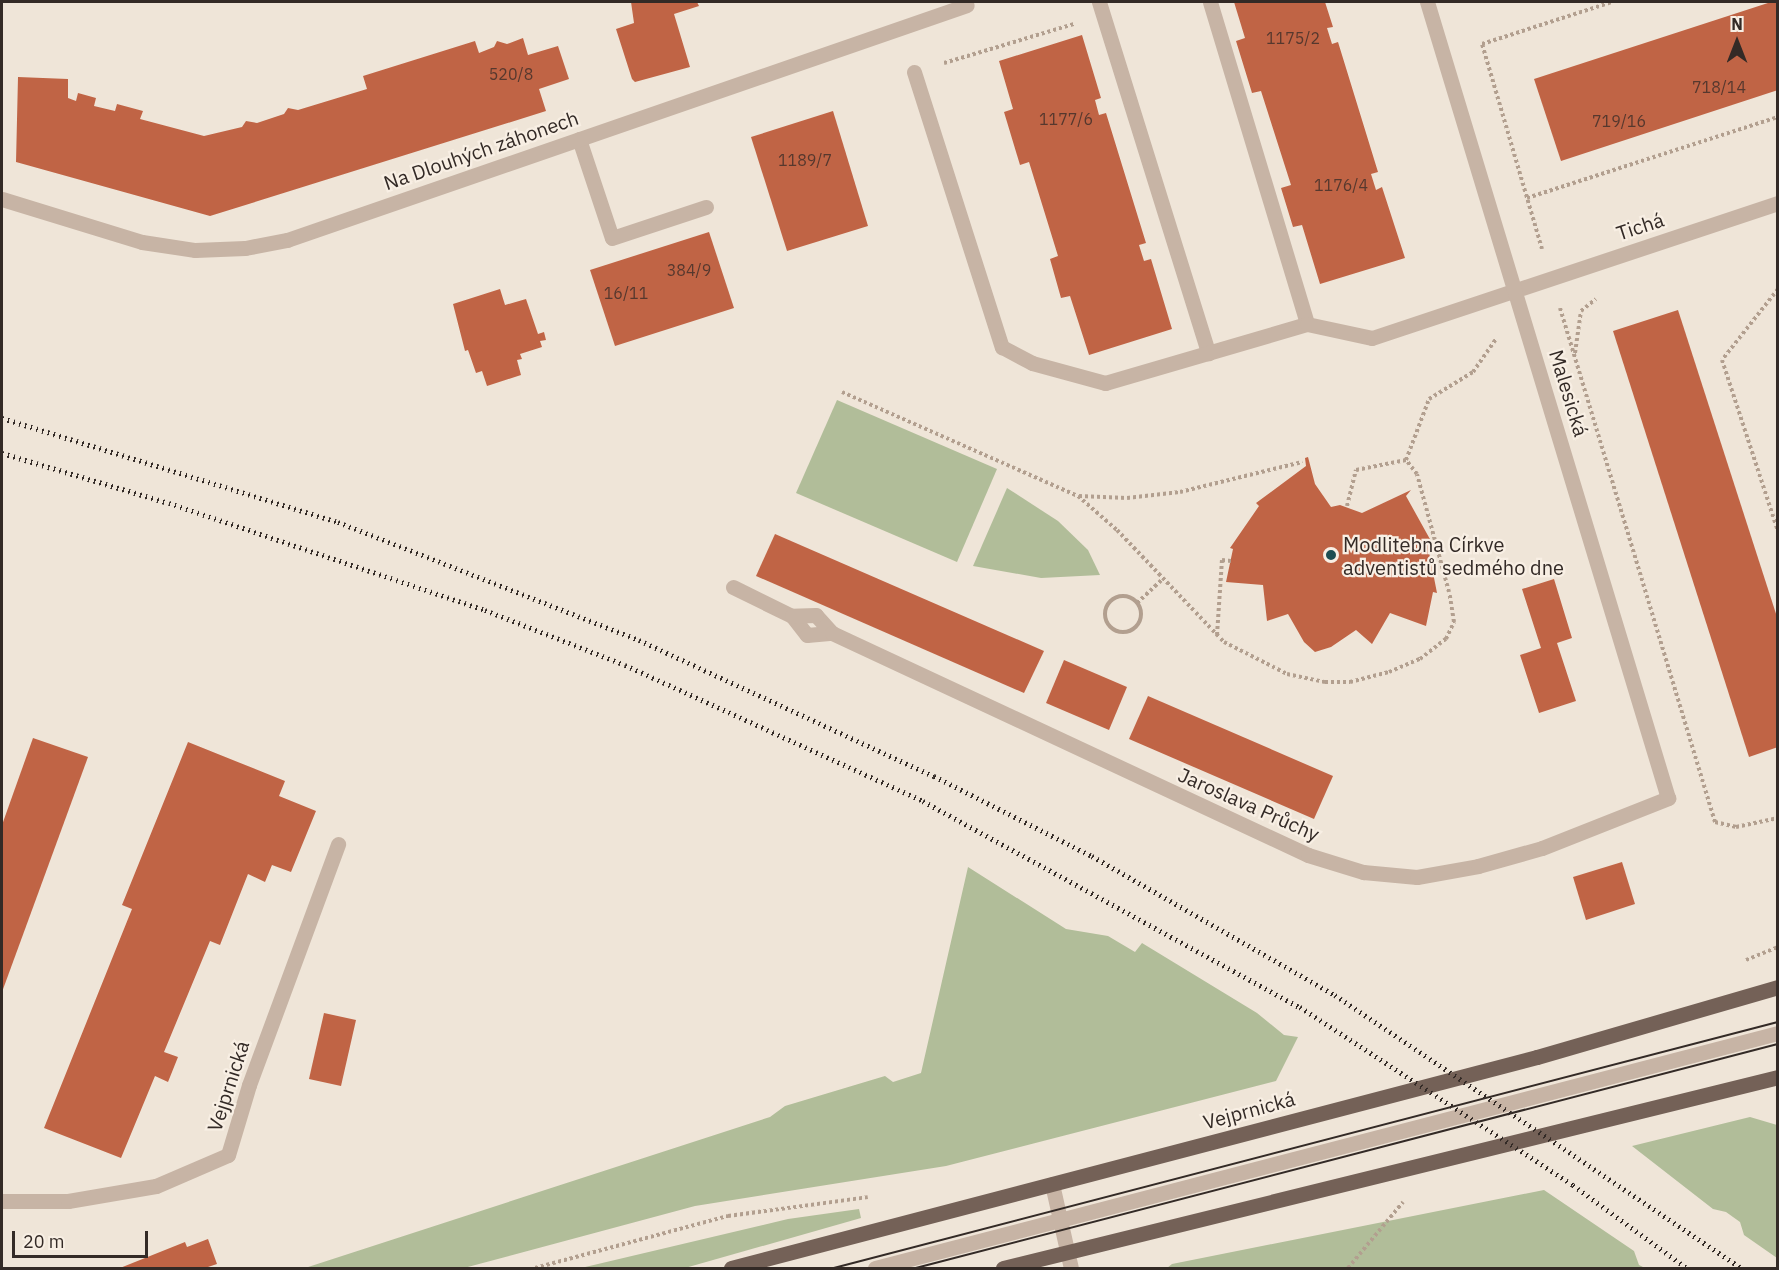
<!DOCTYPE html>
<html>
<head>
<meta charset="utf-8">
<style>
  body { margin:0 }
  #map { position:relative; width:1779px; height:1270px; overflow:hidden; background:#efe5d8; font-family:"IBM Plex Sans",sans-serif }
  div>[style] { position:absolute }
  .green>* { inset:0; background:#b1bd99 }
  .building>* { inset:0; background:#c06445 }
  .path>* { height:4px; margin-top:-2px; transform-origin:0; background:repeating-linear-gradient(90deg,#b29f8f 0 3px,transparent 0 6px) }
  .path>.ring { margin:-2px; padding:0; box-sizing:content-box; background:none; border:4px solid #b29f8f; border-radius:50% }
  .minor>* { height:15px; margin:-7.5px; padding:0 7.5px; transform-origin:7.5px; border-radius:7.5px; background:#c7b4a5 }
  .major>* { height:15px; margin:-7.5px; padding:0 7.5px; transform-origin:7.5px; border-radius:7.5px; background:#746157 }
  .tram>* { height:1.5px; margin:-0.75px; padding:0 0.75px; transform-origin:0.75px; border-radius:0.75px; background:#332a26 }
  .rail>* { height:4.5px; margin-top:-2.25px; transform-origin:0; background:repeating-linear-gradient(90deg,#332a26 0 1.5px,transparent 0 6px) }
  .dots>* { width:16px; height:16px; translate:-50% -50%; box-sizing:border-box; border:3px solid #f8efe4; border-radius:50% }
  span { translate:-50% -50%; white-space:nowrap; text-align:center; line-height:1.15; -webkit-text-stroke:4.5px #f8efe4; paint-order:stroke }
  .number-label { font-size:16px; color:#56382e }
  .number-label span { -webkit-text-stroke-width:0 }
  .street-label { font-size:20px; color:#332a26 }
  .poi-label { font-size:20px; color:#332a26 }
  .left { translate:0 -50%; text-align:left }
  .frame { position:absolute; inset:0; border:3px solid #332a26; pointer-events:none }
  .north { position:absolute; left:1707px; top:12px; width:60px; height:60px; -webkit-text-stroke:4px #f8efe4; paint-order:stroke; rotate:0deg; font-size:16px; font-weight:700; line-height:24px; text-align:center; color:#332a26 }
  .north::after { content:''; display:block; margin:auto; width:21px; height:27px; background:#332a26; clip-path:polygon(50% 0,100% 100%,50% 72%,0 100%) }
  .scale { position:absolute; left:12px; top:1231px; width:136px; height:27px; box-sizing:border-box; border:3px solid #332a26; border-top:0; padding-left:8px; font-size:18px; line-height:21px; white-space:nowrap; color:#332a26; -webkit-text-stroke:4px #f8efe4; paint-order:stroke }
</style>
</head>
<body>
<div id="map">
  <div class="green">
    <div style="clip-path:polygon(837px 400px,997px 469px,957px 562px,796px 493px)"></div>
    <div style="clip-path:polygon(1007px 488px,1058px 521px,1088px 550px,1100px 575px,1041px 578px,973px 566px)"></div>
    <div style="clip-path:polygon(968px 867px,1066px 929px,1108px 936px,1135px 952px,1142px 943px,1257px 1013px,1284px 1035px,1298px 1037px,1276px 1081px,946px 1166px,695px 1206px,464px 1268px,305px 1268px,770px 1117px,785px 1106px,885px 1076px,893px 1082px,921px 1073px)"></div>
    <div style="clip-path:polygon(1750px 1117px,1777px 1125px,1777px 1258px,1744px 1235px,1740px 1222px,1726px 1212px,1713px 1209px,1632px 1146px)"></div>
    <div style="clip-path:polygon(1544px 1190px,1634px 1251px,1639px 1265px,1645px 1268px,1167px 1268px,1172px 1264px)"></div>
    <div style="clip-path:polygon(859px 1209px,861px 1218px,685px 1268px,581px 1268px,788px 1219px)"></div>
  </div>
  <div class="building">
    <div style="clip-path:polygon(631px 2px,697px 2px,699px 6px,674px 14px,690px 67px,635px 82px,632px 79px,616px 29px,634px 23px)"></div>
    <div style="clip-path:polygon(1234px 2px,1325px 2px,1333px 27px,1327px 28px,1332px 44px,1338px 42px,1378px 172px,1371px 174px,1376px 190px,1382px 187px,1405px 258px,1320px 284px,1302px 225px,1293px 227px,1281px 188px,1291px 185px,1261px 91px,1252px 93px,1236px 41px,1245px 38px)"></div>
    <div style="clip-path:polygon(1771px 2px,1778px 2px,1778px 90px,1561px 161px,1534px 79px)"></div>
    <div style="clip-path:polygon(1082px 35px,1101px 98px,1095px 100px,1099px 115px,1106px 113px,1146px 243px,1139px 245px,1144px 261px,1151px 259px,1172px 329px,1089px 355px,1070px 296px,1061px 298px,1050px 259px,1058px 256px,1029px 162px,1020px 165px,1004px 112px,1013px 109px,999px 61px)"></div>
    <div style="clip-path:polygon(523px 38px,528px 55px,558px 46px,569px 79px,539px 89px,546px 111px,210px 216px,16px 162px,18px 77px,68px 79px,68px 98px,76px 101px,78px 93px,96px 98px,94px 106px,115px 111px,117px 104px,143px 111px,140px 119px,204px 136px,242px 127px,246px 121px,257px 123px,284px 114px,288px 108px,298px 110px,367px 89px,363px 76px,475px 41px,479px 53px,494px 47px,497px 41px,507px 44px)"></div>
    <div style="clip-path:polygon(833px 111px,868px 226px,787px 251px,751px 137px)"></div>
    <div style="clip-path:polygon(709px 232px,734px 308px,615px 346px,590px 270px)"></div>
    <div style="clip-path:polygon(500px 289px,505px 305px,526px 299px,538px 334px,544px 332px,546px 340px,540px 341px,542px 347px,520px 354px,522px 359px,517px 360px,521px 375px,487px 386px,482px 371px,476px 373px,468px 350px,465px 351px,453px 304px)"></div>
    <div style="clip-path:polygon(1678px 310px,1778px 620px,1778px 747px,1749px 757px,1613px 331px)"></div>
    <div style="clip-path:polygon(1308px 457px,1315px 484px,1331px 507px,1340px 505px,1362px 513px,1411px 490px,1406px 496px,1431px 541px,1427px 542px,1437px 593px,1433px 592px,1426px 626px,1390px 613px,1372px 644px,1356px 630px,1331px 647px,1315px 652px,1304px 642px,1288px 614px,1267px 621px,1263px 585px,1226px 582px,1233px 549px,1230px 548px,1259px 506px,1256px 503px,1306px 466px,1305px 458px)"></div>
    <div style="clip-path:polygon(775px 534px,1044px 651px,1024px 693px,756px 576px)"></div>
    <div style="clip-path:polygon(1554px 579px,1572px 638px,1557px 643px,1576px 701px,1539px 713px,1520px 655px,1541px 648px,1522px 589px)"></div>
    <div style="clip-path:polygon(1064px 660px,1127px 687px,1109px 730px,1046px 703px)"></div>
    <div style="clip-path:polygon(1148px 696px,1333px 776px,1314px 819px,1129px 739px)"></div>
    <div style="clip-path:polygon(33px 738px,88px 757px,2px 992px,2px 825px)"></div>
    <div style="clip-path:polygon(188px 742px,285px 781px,279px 796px,316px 811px,291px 872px,272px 865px,265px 882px,248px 874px,220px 945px,210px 941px,164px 1052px,178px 1057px,168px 1082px,155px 1076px,121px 1158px,44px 1128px,132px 909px,122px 905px)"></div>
    <div style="clip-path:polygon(1622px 862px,1635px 904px,1586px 920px,1573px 877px)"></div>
    <div style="clip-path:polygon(324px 1013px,356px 1020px,341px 1086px,309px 1079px)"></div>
    <div style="clip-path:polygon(208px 1239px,217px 1264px,205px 1268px,120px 1268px,185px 1242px,187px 1247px)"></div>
  </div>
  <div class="path">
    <div style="left:944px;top:63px;width:136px;rotate:-16.7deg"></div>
    <div style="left:1527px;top:198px;width:264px;rotate:-17.9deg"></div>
    <div style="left:1542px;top:249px;width:214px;rotate:-106.3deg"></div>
    <div style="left:1482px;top:44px;width:137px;rotate:-17.9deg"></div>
    <div style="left:1778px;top:289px;width:90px;rotate:128.3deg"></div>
    <div style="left:1722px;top:360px;width:180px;rotate:71.9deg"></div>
    <div style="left:1560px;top:308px;width:537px;rotate:73.22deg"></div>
    <div style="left:1715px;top:822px;width:22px;rotate:13deg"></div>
    <div style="left:1736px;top:827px;width:43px;rotate:-12.1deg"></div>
    <div style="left:1575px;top:353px;width:42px;rotate:-81.9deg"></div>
    <div style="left:1581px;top:311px;width:19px;rotate:-39deg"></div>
    <div style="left:842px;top:392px;width:258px;rotate:23.8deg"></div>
    <div style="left:1078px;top:496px;width:52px;rotate:41.1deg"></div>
    <div style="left:1117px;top:530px;width:155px;rotate:46.3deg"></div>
    <div style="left:1224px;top:642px;width:71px;rotate:26.9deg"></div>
    <div style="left:1287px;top:674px;width:39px;rotate:12deg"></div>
    <div style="left:1325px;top:682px;width:25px"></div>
    <div style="left:1350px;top:682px;width:40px;rotate:-14.4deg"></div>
    <div style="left:1389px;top:672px;width:34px;rotate:-23deg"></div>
    <div style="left:1420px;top:659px;width:33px;rotate:-38deg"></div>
    <div style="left:1446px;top:639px;width:19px;rotate:-65deg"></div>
    <div style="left:1454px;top:622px;width:30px;rotate:-99deg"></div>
    <div style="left:1449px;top:592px;width:122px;rotate:-105.2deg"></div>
    <div style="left:1417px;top:474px;width:18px;rotate:-128deg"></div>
    <div style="left:1079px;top:496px;width:48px;rotate:2.4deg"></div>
    <div style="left:1127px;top:498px;width:53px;rotate:-6.5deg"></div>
    <div style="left:1180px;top:492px;width:126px;rotate:-13.8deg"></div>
    <div style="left:1347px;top:506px;width:37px;rotate:-76deg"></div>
    <div style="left:1356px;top:470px;width:51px;rotate:-11.3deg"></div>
    <div style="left:1406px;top:460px;width:65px;rotate:-69.3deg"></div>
    <div style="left:1429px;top:399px;width:52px;rotate:-31.5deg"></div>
    <div style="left:1473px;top:372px;width:40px;rotate:-55.1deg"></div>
    <div class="ring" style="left:1105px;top:596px;width:32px;height:32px"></div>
    <div style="left:1137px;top:603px;width:34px;rotate:-43deg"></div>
    <div style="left:1217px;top:635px;width:75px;rotate:-86.2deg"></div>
    <div style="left:1222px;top:560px;width:9px;rotate:6deg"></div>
    <div style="left:1746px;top:960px;width:35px;rotate:-22deg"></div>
    <div style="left:535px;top:1268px;width:200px;rotate:-15.1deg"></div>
    <div style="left:728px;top:1216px;width:141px;rotate:-7.7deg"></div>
    <div style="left:1348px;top:1268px;width:86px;rotate:-50.2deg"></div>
  </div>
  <div class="minor">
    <div style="left:1099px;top:2px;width:368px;rotate:72.7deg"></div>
    <div style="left:1210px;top:2px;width:336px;rotate:73.2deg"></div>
    <div style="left:914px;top:72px;width:289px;rotate:72.3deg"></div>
    <div style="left:1002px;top:347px;width:34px;rotate:28deg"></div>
    <div style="left:1032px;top:363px;width:76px;rotate:15.3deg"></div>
    <div style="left:1105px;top:383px;width:210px;rotate:-16.3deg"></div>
    <div style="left:1307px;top:324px;width:66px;rotate:12.2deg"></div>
    <div style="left:1372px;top:338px;width:428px;rotate:-18.4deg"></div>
    <div style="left:579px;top:139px;width:104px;rotate:71.6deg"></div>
    <div style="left:612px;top:238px;width:99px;rotate:-18.3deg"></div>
    <div style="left:2px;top:199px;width:146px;rotate:17.1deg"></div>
    <div style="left:142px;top:242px;width:54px;rotate:8.6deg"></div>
    <div style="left:195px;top:250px;width:50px;rotate:-2.3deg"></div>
    <div style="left:245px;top:248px;width:43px;rotate:-10.8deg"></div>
    <div style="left:287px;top:240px;width:719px;rotate:-19.06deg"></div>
    <div style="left:733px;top:587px;width:66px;rotate:26.2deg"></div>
    <div style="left:792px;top:616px;width:24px;rotate:52deg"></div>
    <div style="left:807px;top:635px;width:25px;rotate:-5deg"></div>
    <div style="left:832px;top:633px;width:24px;rotate:-132deg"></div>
    <div style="left:816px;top:615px;width:24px;rotate:178deg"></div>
    <div style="left:832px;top:633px;width:525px;rotate:25deg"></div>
    <div style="left:1308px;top:855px;width:58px;rotate:17.2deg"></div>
    <div style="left:1363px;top:872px;width:54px;rotate:5.3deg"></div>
    <div style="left:1417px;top:877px;width:62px;rotate:-10.2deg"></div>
    <div style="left:1478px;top:866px;width:66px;rotate:-15.7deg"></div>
    <div style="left:1542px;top:848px;width:136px;rotate:-21.6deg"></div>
    <div style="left:1668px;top:798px;width:832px;rotate:-106.84deg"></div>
    <div style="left:1052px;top:1184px;width:86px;rotate:77.3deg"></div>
    <div style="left:2px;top:1201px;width:66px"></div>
    <div style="left:68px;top:1201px;width:89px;rotate:-9.7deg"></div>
    <div style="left:156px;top:1186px;width:78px;rotate:-23.3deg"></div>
    <div style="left:228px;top:1155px;width:73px;rotate:-73.3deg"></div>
    <div style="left:249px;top:1085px;width:257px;rotate:-69.7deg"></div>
    <div style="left:875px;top:1268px;width:933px;rotate:-14.59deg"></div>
  </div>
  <div class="major">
    <div style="left:731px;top:1268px;width:833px;rotate:-14.67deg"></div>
    <div style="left:1537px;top:1057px;width:251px;rotate:-16.2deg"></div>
    <div style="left:1003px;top:1268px;width:798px;rotate:-13.84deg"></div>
  </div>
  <div class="tram">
    <div style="left:834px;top:1268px;width:976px;rotate:-14.61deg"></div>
    <div style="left:916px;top:1268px;width:891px;rotate:-14.57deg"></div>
  </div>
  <div class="rail">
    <div style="left:2px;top:418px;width:352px;rotate:17.2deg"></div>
    <div style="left:338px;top:522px;width:323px;rotate:21.4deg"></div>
    <div style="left:639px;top:640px;width:325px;rotate:24.8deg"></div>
    <div style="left:934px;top:776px;width:177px;rotate:26.9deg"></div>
    <div style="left:1092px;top:856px;width:280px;rotate:29.8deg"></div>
    <div style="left:1335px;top:995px;width:489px;rotate:33.9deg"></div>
    <div style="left:2px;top:453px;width:174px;rotate:16.7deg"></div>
    <div style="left:169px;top:503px;width:334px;rotate:18.7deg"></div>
    <div style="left:485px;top:610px;width:150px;rotate:21.4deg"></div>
    <div style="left:625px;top:665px;width:328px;rotate:24.5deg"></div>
    <div style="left:923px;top:801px;width:430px;rotate:28.7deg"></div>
    <div style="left:1300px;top:1007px;width:326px;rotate:33.1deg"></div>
    <div style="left:1573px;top:1185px;width:141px;rotate:36.1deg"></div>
  </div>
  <div class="dots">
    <div style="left:1331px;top:555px;background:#1e4e52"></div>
  </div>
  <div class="number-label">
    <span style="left:1293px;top:38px">1175/2</span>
    <span style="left:511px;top:74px">520/8</span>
    <span style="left:1719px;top:87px">718/14</span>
    <span style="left:1066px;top:119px">1177/6</span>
    <span style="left:1619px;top:121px">719/16</span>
    <span style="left:805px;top:160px">1189/7</span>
    <span style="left:1341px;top:185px">1176/4</span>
    <span style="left:689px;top:270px">384/9</span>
    <span style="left:626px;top:293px">16/11</span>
  </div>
  <div class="street-label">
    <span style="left:481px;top:150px;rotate:-19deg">Na Dlouhých záhonech</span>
    <span style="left:1640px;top:226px;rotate:-18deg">Tichá</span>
    <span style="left:1569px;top:393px;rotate:73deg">Malesická</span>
    <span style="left:1249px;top:804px;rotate:24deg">Jaroslava Průchy</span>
    <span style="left:228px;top:1086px;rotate:-72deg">Vejprnická</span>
    <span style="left:1249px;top:1110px;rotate:-15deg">Vejprnická</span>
  </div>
  <div class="poi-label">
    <span class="left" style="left:1343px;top:556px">Modlitebna Církve<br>adventistů sedmého dne</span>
  </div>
  <div class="frame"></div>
  <div class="north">N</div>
  <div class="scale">20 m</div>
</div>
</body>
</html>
